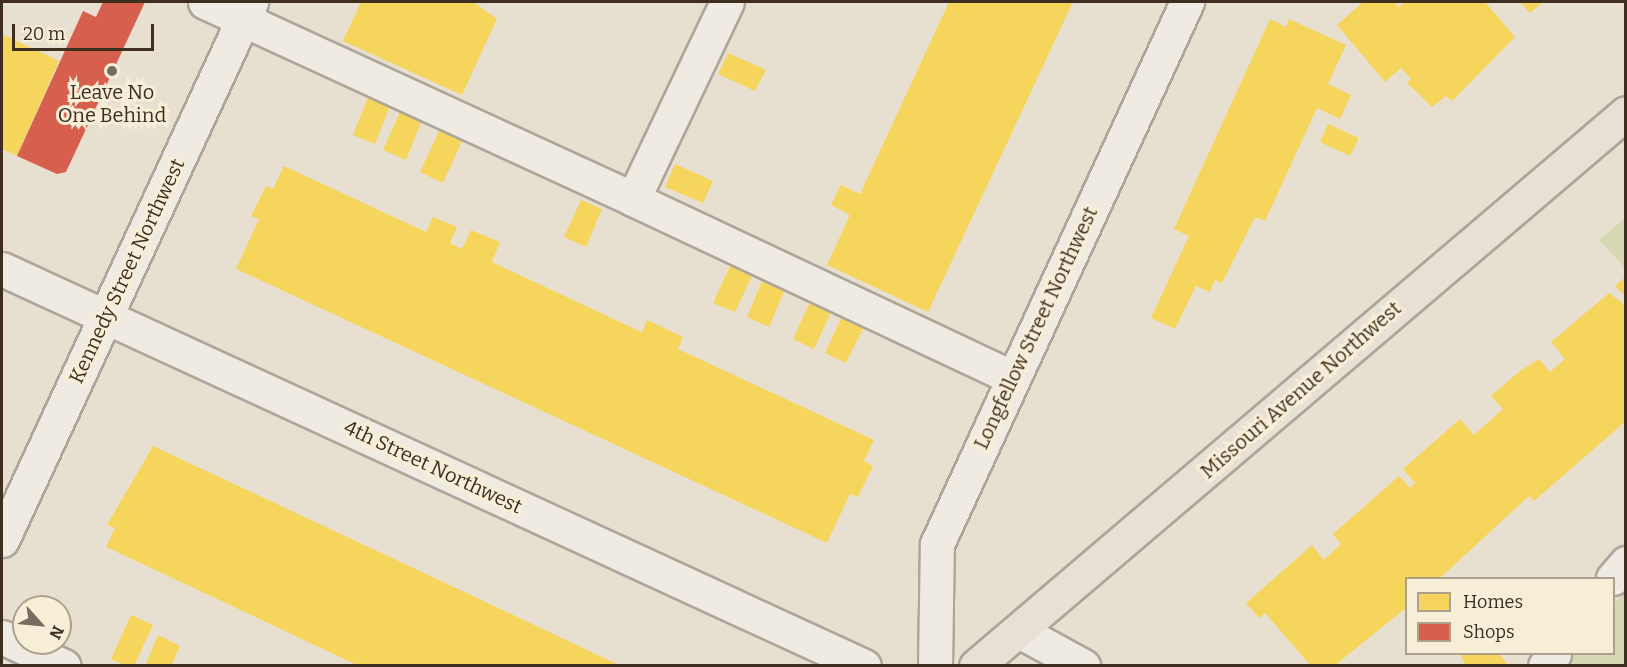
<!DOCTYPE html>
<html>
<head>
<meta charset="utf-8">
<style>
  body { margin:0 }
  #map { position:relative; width:1627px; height:667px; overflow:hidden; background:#e7e0d1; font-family:Bitter,serif }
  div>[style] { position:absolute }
  .green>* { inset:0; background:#d6d7b3 }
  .homes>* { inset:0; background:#f6d55c }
  .shops>* { inset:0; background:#d6604d }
  .roads { filter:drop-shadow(2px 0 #ada599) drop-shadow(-2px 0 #ada599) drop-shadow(0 2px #ada599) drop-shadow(0 -2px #ada599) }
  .minor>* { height:33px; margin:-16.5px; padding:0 16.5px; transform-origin:16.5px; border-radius:16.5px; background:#efebe3 }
  .major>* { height:33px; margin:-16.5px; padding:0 16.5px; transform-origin:16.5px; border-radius:16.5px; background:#e6e1d4 }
  .dots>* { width:16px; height:16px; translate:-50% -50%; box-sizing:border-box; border:3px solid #f7eed8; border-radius:50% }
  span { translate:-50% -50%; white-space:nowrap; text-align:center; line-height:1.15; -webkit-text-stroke:6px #f7eed8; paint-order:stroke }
  .poi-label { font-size:20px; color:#3d2e20 }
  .street-label { font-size:20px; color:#3d2e20 }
  .frame { position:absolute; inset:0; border:3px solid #3d2e20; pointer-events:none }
  .legend { position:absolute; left:1405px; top:577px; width:210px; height:78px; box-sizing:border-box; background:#f7eed8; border:2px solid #ada18e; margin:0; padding:8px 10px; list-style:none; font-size:18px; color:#3d2e20 }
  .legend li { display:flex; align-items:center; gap:12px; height:30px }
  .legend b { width:30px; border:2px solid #ada18e }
  .north { position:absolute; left:12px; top:595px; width:60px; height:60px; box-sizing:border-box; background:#f7eed8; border:2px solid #ada18e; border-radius:50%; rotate:117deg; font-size:16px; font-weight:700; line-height:24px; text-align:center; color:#3d2e20 }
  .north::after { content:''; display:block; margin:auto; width:21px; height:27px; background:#786c5e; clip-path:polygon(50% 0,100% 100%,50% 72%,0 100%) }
  .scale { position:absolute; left:12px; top:24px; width:142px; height:27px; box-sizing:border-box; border:3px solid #3d2e20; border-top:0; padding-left:8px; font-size:18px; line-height:21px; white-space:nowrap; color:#3d2e20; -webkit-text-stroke:4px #f7eed8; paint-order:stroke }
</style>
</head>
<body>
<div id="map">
  <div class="green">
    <div style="clip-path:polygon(1625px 218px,1625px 268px,1599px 240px)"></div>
    <div style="clip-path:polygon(1625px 590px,1625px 665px,1565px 666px,1574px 654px,1614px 654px,1614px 605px)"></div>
  </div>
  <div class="homes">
    <div style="clip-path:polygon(361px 2px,473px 2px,497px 19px,462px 95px,343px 41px)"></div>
    <div style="clip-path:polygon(949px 2px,1073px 2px,928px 312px,827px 265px,850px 215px,831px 205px,841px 185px,860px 194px)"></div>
    <div style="clip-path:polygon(1363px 2px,1394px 2px,1399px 7px,1405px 2px,1485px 2px,1515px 37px,1452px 101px,1446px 96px,1432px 107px,1407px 83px,1411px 79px,1401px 68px,1385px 82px,1337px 25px)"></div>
    <div style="clip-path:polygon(1520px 2px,1543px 2px,1530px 13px)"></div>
    <div style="clip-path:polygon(1270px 19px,1286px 27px,1289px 19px,1346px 45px,1328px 84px,1351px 95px,1340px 119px,1317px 108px,1265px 221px,1255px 217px,1222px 283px,1215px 280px,1210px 292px,1196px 286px,1175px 329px,1151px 318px,1189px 236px,1174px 229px)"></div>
    <div style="clip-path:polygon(2px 34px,59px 61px,17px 156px,2px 149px)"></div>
    <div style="clip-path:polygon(728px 53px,766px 70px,755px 91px,718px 74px)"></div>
    <div style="clip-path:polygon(368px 97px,390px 106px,375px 144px,353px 135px)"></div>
    <div style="clip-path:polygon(400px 112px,422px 120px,406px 160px,383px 150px)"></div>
    <div style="clip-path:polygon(1328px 124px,1359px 138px,1350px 156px,1320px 142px)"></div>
    <div style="clip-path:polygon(440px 129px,463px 139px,443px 183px,420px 172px)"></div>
    <div style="clip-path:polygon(675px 164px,713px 181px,703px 203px,665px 187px)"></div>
    <div style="clip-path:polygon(284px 166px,426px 232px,433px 217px,457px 227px,450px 243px,462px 249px,471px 230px,500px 242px,492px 262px,637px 330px,642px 332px,647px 320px,683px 337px,678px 349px,874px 440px,864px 461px,873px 466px,858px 497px,850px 494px,827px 543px,236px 269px,259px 219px,251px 216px,266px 186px,273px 189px)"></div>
    <div style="clip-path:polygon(581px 200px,602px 209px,586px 247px,564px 237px)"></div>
    <div style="clip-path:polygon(731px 264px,753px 274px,735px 312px,713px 303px)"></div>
    <div style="clip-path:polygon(1626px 276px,1626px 297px,1615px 286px)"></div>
    <div style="clip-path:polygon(763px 279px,785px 289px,769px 327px,747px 317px)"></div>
    <div style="clip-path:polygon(1609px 293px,1626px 306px,1626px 421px,1534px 501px,1529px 496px,1440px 578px,1406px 578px,1406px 608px,1334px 666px,1311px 666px,1265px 613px,1259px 618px,1246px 603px,1312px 545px,1324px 560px,1341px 544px,1333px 534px,1399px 476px,1410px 488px,1415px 483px,1403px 469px,1460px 419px,1474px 435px,1503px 409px,1491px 396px,1520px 371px,1539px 359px,1550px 372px,1565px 359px,1551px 342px)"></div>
    <div style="clip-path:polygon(810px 302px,831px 312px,814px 349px,793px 339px)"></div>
    <div style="clip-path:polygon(842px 316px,864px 327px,846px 363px,825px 353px)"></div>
    <div style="clip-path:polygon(153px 446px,439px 580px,621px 666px,359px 666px,213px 597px,106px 547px,115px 528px,107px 525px)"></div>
    <div style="clip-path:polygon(131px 615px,153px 625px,134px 666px,126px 666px,111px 659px)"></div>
    <div style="clip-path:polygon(158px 635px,180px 646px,171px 666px,145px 666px)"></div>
    <div style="clip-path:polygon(1460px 654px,1499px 654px,1509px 666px,1466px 666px)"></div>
  </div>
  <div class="shops">
    <div style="clip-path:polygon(103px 2px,145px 2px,66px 172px,57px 174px,17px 156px,83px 11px,96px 17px)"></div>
  </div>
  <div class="roads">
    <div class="minor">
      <div style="left:205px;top:2px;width:471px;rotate:24.7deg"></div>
      <div style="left:633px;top:199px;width:218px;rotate:-64.5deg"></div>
      <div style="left:633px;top:199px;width:420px;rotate:25.2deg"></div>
      <div style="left:2px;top:269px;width:949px;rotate:24.73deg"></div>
      <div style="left:2px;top:540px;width:593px;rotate:-65.16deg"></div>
      <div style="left:1613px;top:578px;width:20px;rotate:-49deg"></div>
      <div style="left:1021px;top:632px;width:71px;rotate:28.7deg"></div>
      <div style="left:2px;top:637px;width:68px;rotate:25.1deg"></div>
      <div style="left:935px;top:666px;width:122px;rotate:-89.1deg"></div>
      <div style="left:937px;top:544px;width:597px;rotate:-65.24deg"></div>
      <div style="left:1545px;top:666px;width:15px;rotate:-53deg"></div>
    </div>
    <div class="major">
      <div style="left:976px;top:666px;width:853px;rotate:-40.39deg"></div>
    </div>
  </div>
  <div class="dots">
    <div style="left:112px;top:71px;background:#786c5e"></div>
  </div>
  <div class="poi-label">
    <span style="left:112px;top:104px">Leave No<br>One Behind</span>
  </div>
  <div class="street-label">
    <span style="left:127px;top:271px;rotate:-65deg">Kennedy Street Northwest</span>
    <span style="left:1036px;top:328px;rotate:-65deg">Longfellow Street Northwest</span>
    <span style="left:1301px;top:390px;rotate:-41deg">Missouri Avenue Northwest</span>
    <span style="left:433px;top:467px;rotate:25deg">4th Street Northwest</span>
  </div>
  <div class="frame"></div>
  <ul class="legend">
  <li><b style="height:16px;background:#f6d55c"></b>Homes</li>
  <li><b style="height:16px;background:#d6604d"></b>Shops</li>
  </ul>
  <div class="north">N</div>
  <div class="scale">20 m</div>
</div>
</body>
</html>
